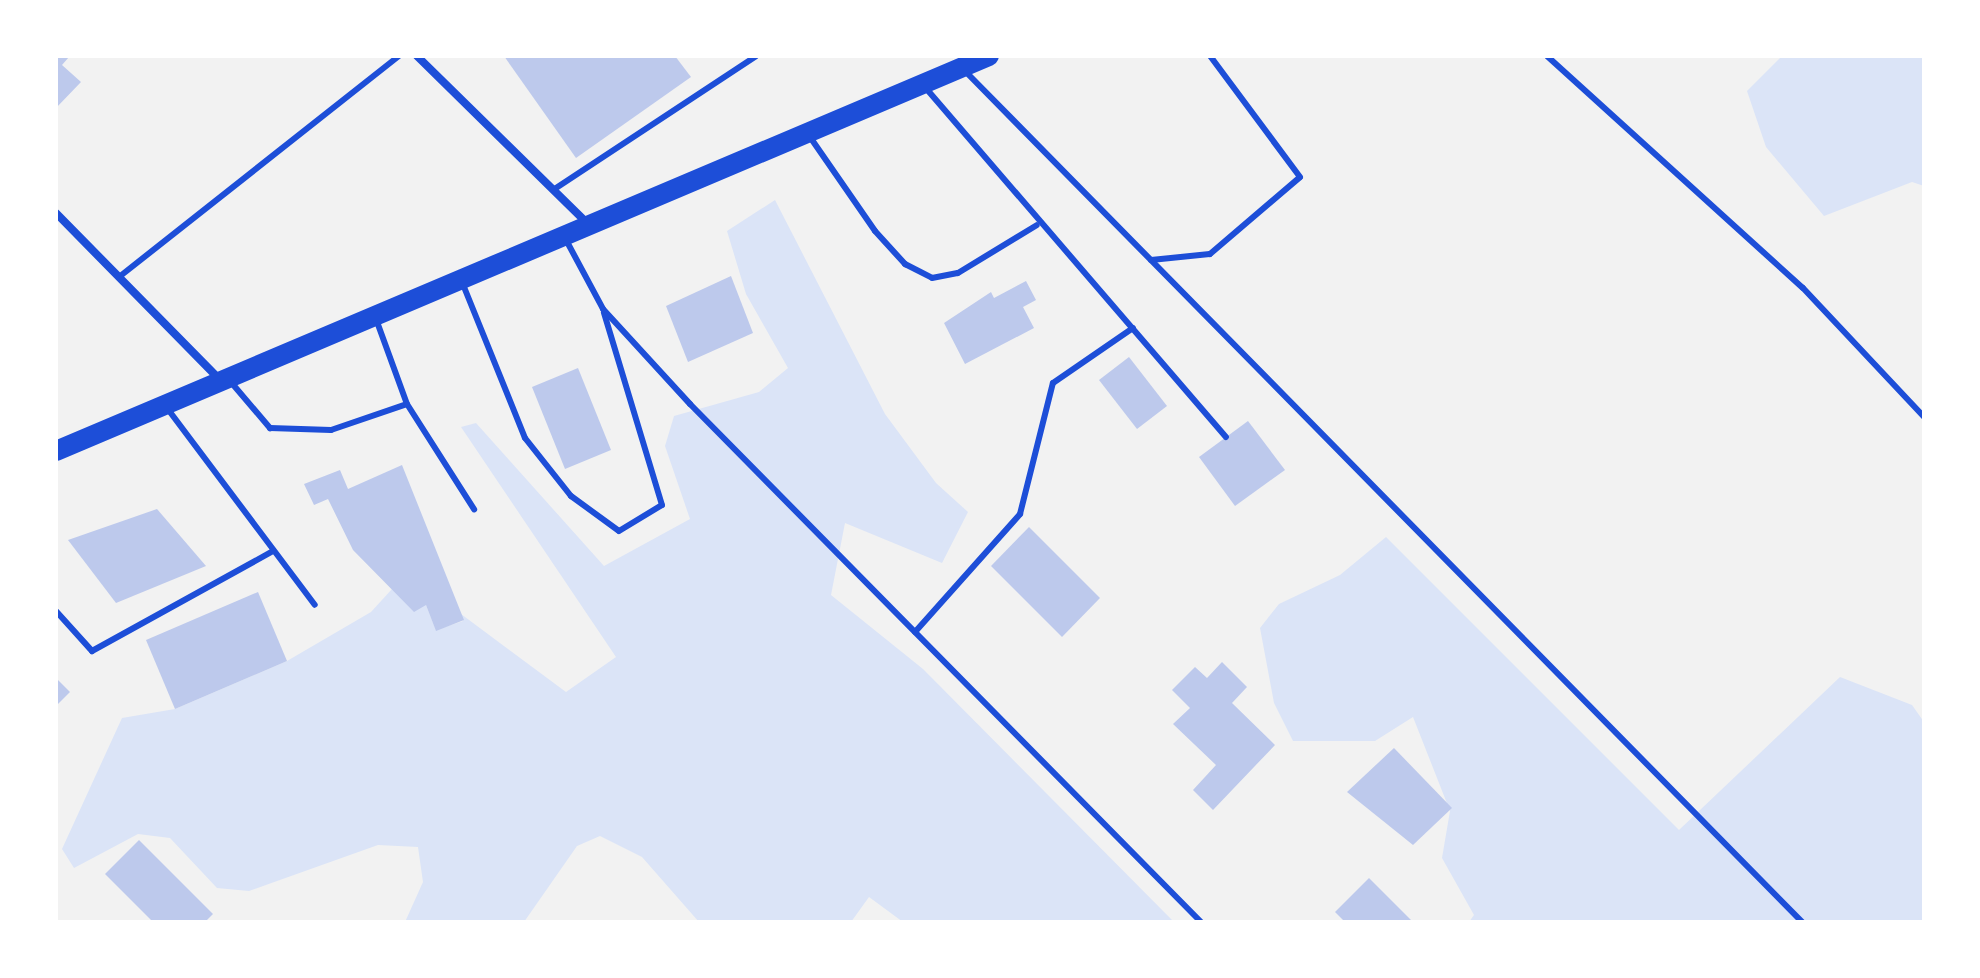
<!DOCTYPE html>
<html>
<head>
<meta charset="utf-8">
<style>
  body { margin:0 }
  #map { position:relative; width:1980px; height:978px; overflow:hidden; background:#f2f2f2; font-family:Mulish,sans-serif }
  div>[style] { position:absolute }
  .green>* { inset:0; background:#dbe4f7 }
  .building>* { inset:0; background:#bdc9ec }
  .service>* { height:6px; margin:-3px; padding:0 3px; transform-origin:3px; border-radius:3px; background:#1d4ed8 }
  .minor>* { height:8px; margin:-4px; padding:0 4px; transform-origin:4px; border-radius:4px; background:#1d4ed8 }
  .primary>* { height:20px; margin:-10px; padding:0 10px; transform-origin:10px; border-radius:10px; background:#1d4ed8 }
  span { translate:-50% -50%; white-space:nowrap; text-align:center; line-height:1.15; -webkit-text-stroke:6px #fff; paint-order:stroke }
  .frame { position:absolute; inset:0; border:58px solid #fff; pointer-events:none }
</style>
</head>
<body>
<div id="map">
  <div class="green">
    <div style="clip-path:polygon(1782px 56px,1924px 56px,1924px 186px,1912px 182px,1824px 216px,1766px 147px,1747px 91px)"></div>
    <div style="clip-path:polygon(775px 200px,885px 414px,936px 483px,968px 512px,942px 563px,845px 523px,831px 595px,923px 669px,1174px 922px,903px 922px,869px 897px,851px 922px,699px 922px,642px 857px,600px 836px,577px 846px,524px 922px,405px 922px,423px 882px,418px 847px,378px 845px,249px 891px,217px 888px,170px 838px,138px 834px,74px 868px,62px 849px,122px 718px,175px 709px,287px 661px,371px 612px,392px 589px,426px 605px,436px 630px,463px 621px,461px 614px,566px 692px,616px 657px,461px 427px,476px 423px,604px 566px,690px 519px,665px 446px,674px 416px,759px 392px,788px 368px,746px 294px,727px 231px)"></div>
    <div style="clip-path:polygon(1386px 537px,1679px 830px,1840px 677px,1912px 705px,1924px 722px,1924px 922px,1469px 922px,1474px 915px,1442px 858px,1450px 811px,1413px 717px,1375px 741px,1293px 741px,1274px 703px,1260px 628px,1279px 604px,1340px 575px)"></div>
  </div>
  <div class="building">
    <div style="clip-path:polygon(56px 56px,69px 57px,62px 65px,81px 82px,56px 108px)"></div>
    <div style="clip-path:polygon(504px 56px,675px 56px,691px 77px,576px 158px)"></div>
    <div style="clip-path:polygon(731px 276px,753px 333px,688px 362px,666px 306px)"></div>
    <div style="clip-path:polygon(1026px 281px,1036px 300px,1023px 307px,1034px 328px,965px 364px,944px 323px,991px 292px,994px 298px)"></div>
    <div style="clip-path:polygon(1129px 357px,1167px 406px,1137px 429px,1099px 380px)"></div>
    <div style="clip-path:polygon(578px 368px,611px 450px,565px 469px,532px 387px)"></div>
    <div style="clip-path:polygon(1248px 421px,1285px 470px,1235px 506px,1199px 457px)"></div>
    <div style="clip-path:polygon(402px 465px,464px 620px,436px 631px,426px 605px,414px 612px,353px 550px,328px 499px,314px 505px,304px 484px,340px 470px,348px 489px)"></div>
    <div style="clip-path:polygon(157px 509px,206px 566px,116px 603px,68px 540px)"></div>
    <div style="clip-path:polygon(1029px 527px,1100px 598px,1062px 637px,991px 566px)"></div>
    <div style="clip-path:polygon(258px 592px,287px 661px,175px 709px,146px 640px)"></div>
    <div style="clip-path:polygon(1222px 662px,1247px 687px,1232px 703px,1275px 745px,1213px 810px,1193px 790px,1216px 765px,1173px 724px,1190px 708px,1172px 690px,1195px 667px,1207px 678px)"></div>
    <div style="clip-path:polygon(56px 678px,70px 692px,56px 706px)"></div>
    <div style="clip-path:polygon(1394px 748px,1452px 808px,1413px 845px,1347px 792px)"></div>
    <div style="clip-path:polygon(139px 840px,213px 914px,205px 922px,153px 922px,105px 874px)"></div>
    <div style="clip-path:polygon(1369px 878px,1413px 922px,1345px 922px,1335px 912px)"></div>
  </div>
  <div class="service">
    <div style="left:1547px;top:56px;width:345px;rotate:42.2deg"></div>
    <div style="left:1803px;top:288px;width:177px;rotate:46.8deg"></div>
    <div style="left:964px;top:70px;width:1195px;rotate:45.47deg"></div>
    <div style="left:924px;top:86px;width:463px;rotate:49.3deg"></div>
    <div style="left:810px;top:137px;width:114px;rotate:55.3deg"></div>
    <div style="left:875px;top:231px;width:45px;rotate:47.7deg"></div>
    <div style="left:905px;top:264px;width:30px;rotate:27deg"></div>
    <div style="left:932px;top:278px;width:26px;rotate:-11deg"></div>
    <div style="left:958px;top:273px;width:92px;rotate:-31.3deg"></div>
    <div style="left:553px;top:190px;width:243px;rotate:-33.4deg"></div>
    <div style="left:565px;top:238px;width:81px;rotate:61.8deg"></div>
    <div style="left:603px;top:309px;width:129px;rotate:47.5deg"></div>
    <div style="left:690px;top:404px;width:728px;rotate:45.39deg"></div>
    <div style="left:1151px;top:260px;width:59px;rotate:-5.8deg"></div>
    <div style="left:1210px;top:254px;width:118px;rotate:-40.5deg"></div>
    <div style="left:1300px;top:177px;width:151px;rotate:-126.6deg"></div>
    <div style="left:119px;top:277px;width:357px;rotate:-38.3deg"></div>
    <div style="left:462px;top:282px;width:168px;rotate:68deg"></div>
    <div style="left:525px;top:438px;width:74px;rotate:51.6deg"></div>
    <div style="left:571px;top:496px;width:59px;rotate:36.1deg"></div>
    <div style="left:619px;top:531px;width:50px;rotate:-31.2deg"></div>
    <div style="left:662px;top:505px;width:201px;rotate:-106.8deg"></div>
    <div style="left:376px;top:319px;width:90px;rotate:70deg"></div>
    <div style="left:407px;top:404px;width:125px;rotate:57.5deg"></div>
    <div style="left:230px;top:381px;width:62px;rotate:49.6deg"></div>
    <div style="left:270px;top:428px;width:61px;rotate:1.9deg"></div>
    <div style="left:331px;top:430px;width:80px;rotate:-18.9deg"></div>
    <div style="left:167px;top:408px;width:246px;rotate:53.1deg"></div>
    <div style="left:56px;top:611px;width:54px;rotate:48deg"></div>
    <div style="left:92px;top:651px;width:207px;rotate:-28.9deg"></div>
    <div style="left:915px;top:632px;width:158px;rotate:-48.3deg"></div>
    <div style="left:1020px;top:514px;width:135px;rotate:-75.9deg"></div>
    <div style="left:1053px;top:383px;width:97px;rotate:-34.5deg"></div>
  </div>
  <div class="minor">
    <div style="left:417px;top:56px;width:240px;rotate:44.5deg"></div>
    <div style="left:56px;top:213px;width:234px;rotate:45.5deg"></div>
  </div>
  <div class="primary">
    <div style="left:56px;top:451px;width:1013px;rotate:-22.95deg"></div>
  </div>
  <div class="frame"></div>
</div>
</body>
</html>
